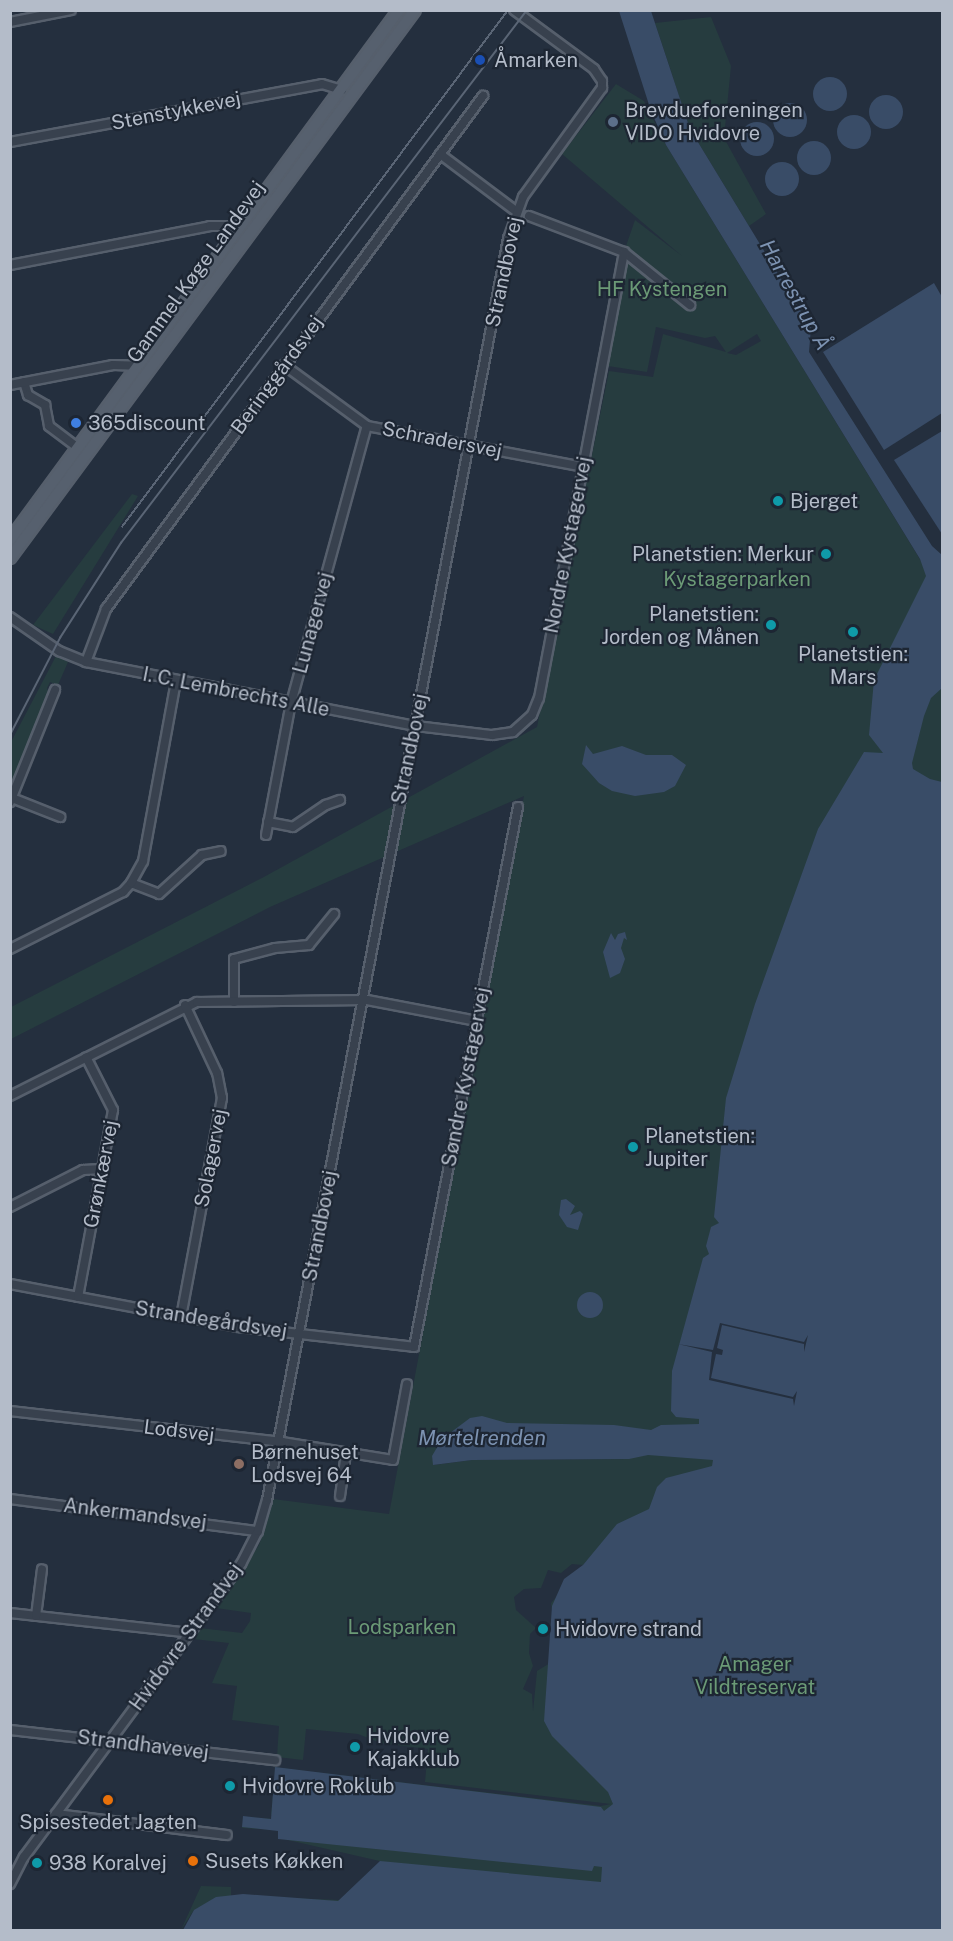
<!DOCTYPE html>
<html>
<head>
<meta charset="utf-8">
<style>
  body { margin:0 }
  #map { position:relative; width:953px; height:1941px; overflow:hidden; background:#242f3e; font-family:"Public Sans",sans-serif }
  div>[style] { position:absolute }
  .green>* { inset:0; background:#263c3f }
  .water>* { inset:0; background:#394c67 }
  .round { border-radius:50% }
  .pier>* { inset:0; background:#242f3e }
  .roads { filter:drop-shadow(2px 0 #565f6c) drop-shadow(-2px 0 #565f6c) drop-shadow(0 2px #565f6c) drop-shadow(0 -2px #565f6c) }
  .minor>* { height:8px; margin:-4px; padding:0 4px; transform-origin:4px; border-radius:4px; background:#38414e }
  .major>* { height:10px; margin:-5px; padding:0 5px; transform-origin:5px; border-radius:5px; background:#56606e }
  .tram>* { height:1.5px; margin:-0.75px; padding:0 0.75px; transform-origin:0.75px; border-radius:0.75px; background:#5a6575 }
  .dots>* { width:16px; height:16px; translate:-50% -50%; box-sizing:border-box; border:3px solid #1d2633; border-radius:50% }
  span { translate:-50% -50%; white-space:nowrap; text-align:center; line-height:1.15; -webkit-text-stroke:4.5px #1d2633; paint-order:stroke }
  .poi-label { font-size:20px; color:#b4bcc9 }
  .left { translate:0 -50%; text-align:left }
  .right { translate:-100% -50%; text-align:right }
  .street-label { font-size:20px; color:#b4bcc9 }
  .park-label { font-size:20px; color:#6b9a76 }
  .water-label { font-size:21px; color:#7c92b1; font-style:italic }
  .frame { position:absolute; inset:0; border:12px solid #b4bcc9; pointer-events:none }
</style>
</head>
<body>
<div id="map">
  <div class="green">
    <div style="clip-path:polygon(711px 17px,731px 66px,724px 138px,766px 214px,749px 226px,690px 129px,655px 23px)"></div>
    <div style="clip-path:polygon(evenodd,616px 84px,644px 101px,666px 145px,921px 561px,942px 559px,942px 1930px,194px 1910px,181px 1930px,201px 1886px,231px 1887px,231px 1896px,341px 1900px,384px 1862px,279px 1838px,280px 1830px,242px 1828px,244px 1817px,307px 1821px,271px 1815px,274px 1783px,290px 1785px,274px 1767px,312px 1772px,314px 1784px,314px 1772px,601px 1806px,611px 1804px,425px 1782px,428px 1749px,381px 1743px,358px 1734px,306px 1729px,303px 1760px,277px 1757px,279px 1726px,232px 1720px,237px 1686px,212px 1683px,229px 1643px,193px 1639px,200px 1628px,242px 1633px,250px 1621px,251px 1613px,216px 1608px,259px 1545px,273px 1499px,389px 1514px,524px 796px,270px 907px,11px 1039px,11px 1007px,262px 878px,537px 727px,609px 371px,653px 377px,663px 334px,726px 352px,715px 336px,705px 338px,656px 327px,647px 372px,608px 366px,630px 250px,626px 246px,635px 220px,682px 256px,562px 154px,616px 84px,757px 334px,761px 341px,736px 355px,727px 353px,757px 334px,616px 84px,432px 1456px,629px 1459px,472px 1460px,434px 1465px,432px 1456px,616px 84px,621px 1523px,551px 1603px,556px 1641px,550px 1663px,537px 1671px,533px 1711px,532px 1694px,523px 1689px,533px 1666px,529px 1653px,530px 1634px,536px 1628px,516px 1610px,514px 1597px,524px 1589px,541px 1588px,548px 1570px,561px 1573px,572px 1564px,583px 1565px,621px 1523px)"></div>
    <div style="clip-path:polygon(132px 494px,138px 496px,53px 634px,33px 625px)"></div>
    <div style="clip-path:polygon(56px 656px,68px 662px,58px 685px,50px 682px,47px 688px,49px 694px,11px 793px,11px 742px)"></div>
  </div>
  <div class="water">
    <div style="clip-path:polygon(619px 11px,651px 11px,690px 129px,811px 328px,809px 352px,932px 546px,942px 555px,942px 688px,931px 698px,924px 716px,912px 763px,913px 769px,930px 779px,942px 782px,942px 1930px,183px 1930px,194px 1910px,216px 1897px,243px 1894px,338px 1901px,380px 1861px,601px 1882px,602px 1867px,594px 1866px,592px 1871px,278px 1839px,278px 1831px,242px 1827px,243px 1816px,271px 1819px,275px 1767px,601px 1807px,604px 1811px,613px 1804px,608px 1792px,552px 1736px,544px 1721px,552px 1606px,564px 1579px,583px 1565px,617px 1524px,649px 1509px,657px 1487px,666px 1478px,712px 1466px,713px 1460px,648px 1455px,629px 1459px,472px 1460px,433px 1465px,432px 1456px,442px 1439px,470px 1418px,482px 1416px,507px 1423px,614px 1425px,651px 1430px,661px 1425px,699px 1424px,699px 1419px,676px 1417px,671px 1411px,672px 1371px,703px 1258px,709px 1254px,706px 1246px,711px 1227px,719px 1223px,714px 1217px,726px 1098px,755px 1004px,818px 829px,864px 752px,883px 753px,869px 735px,874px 680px,926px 576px,920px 559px,666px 145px,651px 111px)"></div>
    <div class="round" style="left:813px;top:77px;width:34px;height:34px"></div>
    <div class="round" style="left:869px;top:95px;width:34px;height:34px"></div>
    <div class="round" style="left:773px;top:103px;width:34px;height:34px"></div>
    <div class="round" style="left:837px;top:115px;width:34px;height:34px"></div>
    <div class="round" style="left:740px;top:122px;width:34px;height:34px"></div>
    <div class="round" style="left:797px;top:141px;width:34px;height:34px"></div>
    <div class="round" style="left:765px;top:162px;width:34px;height:34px"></div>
    <div style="clip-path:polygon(934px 283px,942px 297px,942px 413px,884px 450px,823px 352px)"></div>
    <div style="clip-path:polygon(942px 431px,942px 534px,894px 460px)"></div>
    <div style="clip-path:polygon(586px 745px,593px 754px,622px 746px,646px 755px,672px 755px,686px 765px,675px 786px,664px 792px,635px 796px,612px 791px,599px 783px,582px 764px)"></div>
    <div style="clip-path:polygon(625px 932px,627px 940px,624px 938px,621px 948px,625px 959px,620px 973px,610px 978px,603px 952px,611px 933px,615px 940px,618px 934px)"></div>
    <div style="clip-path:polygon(566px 1199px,575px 1206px,570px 1215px,580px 1211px,583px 1214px,578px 1230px,567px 1227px,559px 1215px,561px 1200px)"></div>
    <div class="round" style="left:577px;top:1292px;width:26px;height:26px"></div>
  </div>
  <div class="pier">
    <div style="clip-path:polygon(720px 1323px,804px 1342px,808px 1335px,804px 1352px,804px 1344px,722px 1325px,717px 1348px,723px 1350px,722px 1355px,716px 1354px,711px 1378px,793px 1397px,797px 1391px,794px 1406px,793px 1399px,709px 1380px,712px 1352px,678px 1344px,713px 1350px)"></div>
  </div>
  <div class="roads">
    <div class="minor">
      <div style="left:10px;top:22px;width:62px;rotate:-11.1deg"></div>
      <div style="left:10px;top:142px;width:317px;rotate:-10.5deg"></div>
      <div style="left:322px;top:84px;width:21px;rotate:17deg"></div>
      <div style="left:440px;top:154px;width:95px;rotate:36.9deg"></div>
      <div style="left:529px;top:216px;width:102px;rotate:20.8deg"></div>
      <div style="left:624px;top:252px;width:85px;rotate:38.8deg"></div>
      <div style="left:10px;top:265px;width:204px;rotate:-11deg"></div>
      <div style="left:210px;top:226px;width:30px"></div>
      <div style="left:284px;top:365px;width:103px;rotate:36.3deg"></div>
      <div style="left:367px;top:426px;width:220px;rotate:10.7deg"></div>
      <div style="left:24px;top:382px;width:14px;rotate:73deg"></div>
      <div style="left:28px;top:395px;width:20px;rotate:30deg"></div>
      <div style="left:45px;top:405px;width:21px;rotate:79deg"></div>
      <div style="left:49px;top:426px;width:36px;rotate:37deg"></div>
      <div style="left:10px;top:385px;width:105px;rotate:-11deg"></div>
      <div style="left:113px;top:365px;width:25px;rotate:2deg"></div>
      <div style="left:10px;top:617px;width:60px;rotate:34.8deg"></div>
      <div style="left:59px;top:651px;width:29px;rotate:22deg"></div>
      <div style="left:86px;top:662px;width:336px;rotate:11deg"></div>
      <div style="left:416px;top:726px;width:77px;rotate:6.8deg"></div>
      <div style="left:492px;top:735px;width:21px;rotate:-8deg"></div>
      <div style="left:513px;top:732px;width:25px;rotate:-42deg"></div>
      <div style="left:532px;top:715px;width:18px;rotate:-68deg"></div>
      <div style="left:539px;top:698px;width:454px;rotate:-79.2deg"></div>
      <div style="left:86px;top:662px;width:57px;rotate:-69.3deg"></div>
      <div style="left:106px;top:609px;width:637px;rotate:-53.69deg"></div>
      <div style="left:12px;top:798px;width:52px;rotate:21.6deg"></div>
      <div style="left:10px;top:802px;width:121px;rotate:-68.1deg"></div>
      <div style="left:268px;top:822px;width:25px;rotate:11deg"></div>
      <div style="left:293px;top:827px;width:40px;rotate:-34deg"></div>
      <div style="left:326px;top:805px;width:15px;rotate:-20deg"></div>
      <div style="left:266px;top:835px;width:134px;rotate:-79.3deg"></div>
      <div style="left:291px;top:703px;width:287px;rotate:-74.7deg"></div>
      <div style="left:131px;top:883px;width:30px;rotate:21deg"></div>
      <div style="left:159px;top:894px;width:58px;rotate:-42.2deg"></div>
      <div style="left:202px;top:855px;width:19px;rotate:-12deg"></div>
      <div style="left:10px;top:949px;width:127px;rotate:-26.8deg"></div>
      <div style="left:123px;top:892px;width:12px;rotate:-48deg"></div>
      <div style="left:131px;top:883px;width:25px;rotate:-61deg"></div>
      <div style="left:143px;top:861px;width:183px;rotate:-79.6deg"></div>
      <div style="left:234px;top:1002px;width:43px;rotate:-90deg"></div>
      <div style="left:234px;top:959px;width:42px;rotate:-15deg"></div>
      <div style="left:275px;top:948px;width:34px;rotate:-5deg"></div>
      <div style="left:309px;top:945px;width:40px;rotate:-51deg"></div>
      <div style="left:10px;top:1096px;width:209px;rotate:-26.7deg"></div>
      <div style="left:197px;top:1002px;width:170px;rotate:-0.7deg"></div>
      <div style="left:367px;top:1000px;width:112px;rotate:10.8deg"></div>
      <div style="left:10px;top:1207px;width:82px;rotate:-26.9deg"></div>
      <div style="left:83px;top:1170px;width:20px;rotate:-3deg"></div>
      <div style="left:10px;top:1284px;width:231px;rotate:10.7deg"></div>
      <div style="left:237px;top:1327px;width:178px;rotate:6.4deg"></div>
      <div style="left:414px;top:1347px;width:550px;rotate:-79.1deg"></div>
      <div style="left:78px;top:1297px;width:190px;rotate:-79.4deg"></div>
      <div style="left:113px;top:1110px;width:59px;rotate:-117deg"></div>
      <div style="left:181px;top:1317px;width:223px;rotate:-79.4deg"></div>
      <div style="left:222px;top:1098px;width:25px;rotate:-101deg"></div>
      <div style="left:217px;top:1073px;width:75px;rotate:-115.2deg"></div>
      <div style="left:10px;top:1411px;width:274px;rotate:6.5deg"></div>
      <div style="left:282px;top:1442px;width:112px;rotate:9.2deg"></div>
      <div style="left:393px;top:1460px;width:77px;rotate:-79.6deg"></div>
      <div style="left:340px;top:1496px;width:43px;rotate:-82.1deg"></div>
      <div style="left:10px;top:1499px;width:250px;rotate:7.4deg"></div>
      <div style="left:10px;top:1613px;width:181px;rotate:6.3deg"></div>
      <div style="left:36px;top:1616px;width:47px;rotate:-82.7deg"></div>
      <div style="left:10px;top:1730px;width:267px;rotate:6.5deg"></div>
      <div style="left:56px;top:1814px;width:172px;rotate:7deg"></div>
      <div style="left:10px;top:1884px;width:30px;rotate:-63deg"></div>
      <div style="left:24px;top:1857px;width:365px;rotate:-53.5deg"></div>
      <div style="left:241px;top:1564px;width:37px;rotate:-63deg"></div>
      <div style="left:258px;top:1531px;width:32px;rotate:-74deg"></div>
      <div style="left:267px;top:1500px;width:1284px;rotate:-79.18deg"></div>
      <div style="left:508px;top:239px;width:45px;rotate:-70.3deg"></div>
      <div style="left:523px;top:197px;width:135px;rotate:-54.1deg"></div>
      <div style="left:602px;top:88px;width:7px;rotate:-90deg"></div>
      <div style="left:602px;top:81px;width:14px;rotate:-124deg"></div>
      <div style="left:594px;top:69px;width:99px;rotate:-143.6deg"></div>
    </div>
    <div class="major">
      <div style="left:10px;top:540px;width:657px;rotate:-53.72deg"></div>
      <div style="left:10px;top:558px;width:681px;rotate:-53.53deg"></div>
    </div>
  </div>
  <div class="tram">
    <div style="left:122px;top:527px;width:645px;rotate:-53.25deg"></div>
    <div style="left:10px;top:735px;width:109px;rotate:-62.7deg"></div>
    <div style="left:60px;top:638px;width:113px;rotate:-57.3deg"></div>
    <div style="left:121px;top:543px;width:670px;rotate:-52.7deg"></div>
  </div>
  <div class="dots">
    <div style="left:480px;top:60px;background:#1a4fb4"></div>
    <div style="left:613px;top:122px;background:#5c6f8a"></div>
    <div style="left:76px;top:423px;background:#3f7fe0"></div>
    <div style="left:778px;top:501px;background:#0f9aa8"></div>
    <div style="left:826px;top:554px;background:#0f9aa8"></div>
    <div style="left:771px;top:625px;background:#0f9aa8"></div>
    <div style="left:853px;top:632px;background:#0f9aa8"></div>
    <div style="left:633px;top:1147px;background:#0f9aa8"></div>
    <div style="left:239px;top:1464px;background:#8d6e63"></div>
    <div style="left:543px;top:1629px;background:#0f9aa8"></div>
    <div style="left:355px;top:1747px;background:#0f9aa8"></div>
    <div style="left:230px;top:1786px;background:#0f9aa8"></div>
    <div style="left:108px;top:1800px;background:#e8710a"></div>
    <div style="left:193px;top:1861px;background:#e8710a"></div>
    <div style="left:37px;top:1863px;background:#0f9aa8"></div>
  </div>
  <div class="poi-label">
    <span class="left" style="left:494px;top:60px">Åmarken</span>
    <span class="left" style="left:625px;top:122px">Brevdueforeningen<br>VIDO Hvidovre</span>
    <span class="left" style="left:88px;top:423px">365discount</span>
    <span class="left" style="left:790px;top:501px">Bjerget</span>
    <span class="right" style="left:814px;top:554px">Planetstien: Merkur</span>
    <span class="right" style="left:759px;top:626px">Planetstien:<br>Jorden og Månen</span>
    <span style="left:853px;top:666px">Planetstien:<br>Mars</span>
    <span class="left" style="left:645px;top:1148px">Planetstien:<br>Jupiter</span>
    <span class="left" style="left:251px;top:1464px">Børnehuset<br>Lodsvej 64</span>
    <span class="left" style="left:555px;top:1629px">Hvidovre strand</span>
    <span class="left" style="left:367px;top:1748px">Hvidovre<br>Kajakklub</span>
    <span class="left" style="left:242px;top:1786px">Hvidovre Roklub</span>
    <span style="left:108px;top:1822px">Spisestedet Jagten</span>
    <span class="left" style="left:205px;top:1861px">Susets Køkken</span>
    <span class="left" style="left:49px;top:1863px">938 Koralvej</span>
  </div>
  <div class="street-label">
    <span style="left:176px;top:111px;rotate:-11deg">Stenstykkevej</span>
    <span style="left:196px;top:272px;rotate:-54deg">Gammel Køge Landevej</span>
    <span style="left:504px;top:272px;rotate:-78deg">Strandbovej</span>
    <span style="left:277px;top:375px;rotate:-54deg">Beringgårdsvej</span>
    <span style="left:442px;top:440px;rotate:11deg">Schradersvej</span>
    <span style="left:568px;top:545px;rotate:-79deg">Nordre Kystagervej</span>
    <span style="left:313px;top:623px;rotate:-75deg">Lunagervej</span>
    <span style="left:236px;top:692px;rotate:11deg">I. C. Lembrechts Alle</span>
    <span style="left:410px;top:749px;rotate:-78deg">Strandbovej</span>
    <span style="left:466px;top:1077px;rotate:-79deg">Søndre Kystagervej</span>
    <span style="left:211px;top:1158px;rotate:-79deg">Solagervej</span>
    <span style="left:101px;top:1174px;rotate:-79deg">Grønkærvej</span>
    <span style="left:320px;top:1226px;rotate:-79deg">Strandbovej</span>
    <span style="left:211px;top:1320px;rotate:9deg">Strandegårdsvej</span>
    <span style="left:179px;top:1431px;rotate:7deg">Lodsvej</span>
    <span style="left:135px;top:1514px;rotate:7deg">Ankermandsvej</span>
    <span style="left:186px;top:1637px;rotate:-54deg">Hvidovre Strandvej</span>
    <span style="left:143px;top:1745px;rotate:7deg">Strandhavevej</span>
  </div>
  <div class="park-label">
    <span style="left:662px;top:289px">HF Kystengen</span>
    <span style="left:737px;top:579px">Kystagerparken</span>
    <span style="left:402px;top:1627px">Lodsparken</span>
    <span style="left:755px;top:1676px">Amager<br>Vildtreservat</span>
  </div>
  <div class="water-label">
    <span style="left:795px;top:295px;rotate:61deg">Harrestrup Å</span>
    <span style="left:482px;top:1438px">Mørtelrenden</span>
  </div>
  <div class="frame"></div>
</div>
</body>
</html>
